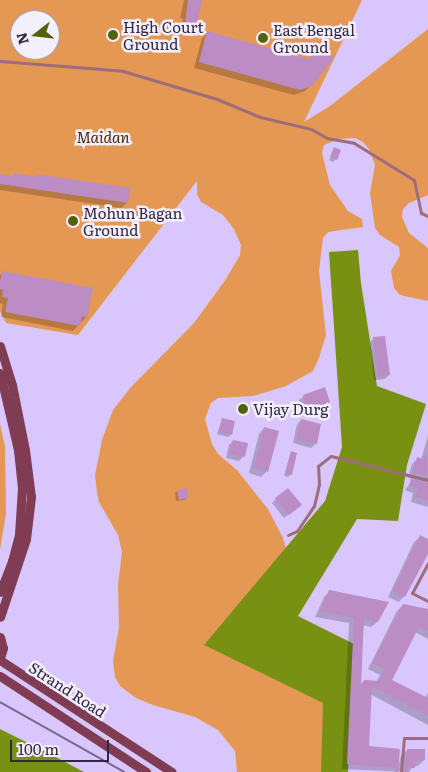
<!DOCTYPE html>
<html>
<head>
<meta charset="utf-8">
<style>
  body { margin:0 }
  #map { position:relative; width:428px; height:772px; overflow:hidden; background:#d9c6fc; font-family:Literata,serif }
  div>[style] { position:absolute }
  .green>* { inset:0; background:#e49853 }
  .water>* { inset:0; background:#789113 }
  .shadow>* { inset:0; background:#0003 }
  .building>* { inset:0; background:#bc8cc5 }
  .service>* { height:3px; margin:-1.5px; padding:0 1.5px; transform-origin:1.5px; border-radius:1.5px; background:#9e6d7b }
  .secondary>* { height:9px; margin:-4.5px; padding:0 4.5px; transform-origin:4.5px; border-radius:4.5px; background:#803c52 }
  .rail>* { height:2px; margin:-1px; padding:0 1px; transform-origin:1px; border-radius:1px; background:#77698f }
  .dots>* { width:14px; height:14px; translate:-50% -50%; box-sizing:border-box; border:2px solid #f3effd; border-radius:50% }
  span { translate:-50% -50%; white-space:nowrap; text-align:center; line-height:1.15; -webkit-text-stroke:5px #f3effd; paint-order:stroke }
  .poi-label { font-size:15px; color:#312742 }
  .left { translate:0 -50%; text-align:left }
  .park-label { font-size:15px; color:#4d2a07; font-style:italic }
  .street-label { font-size:15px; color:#312742 }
  .north { position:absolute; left:10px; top:10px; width:50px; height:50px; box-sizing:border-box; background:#f3effd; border:1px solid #a59fb2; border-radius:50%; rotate:254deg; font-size:14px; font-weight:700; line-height:20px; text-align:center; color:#312742 }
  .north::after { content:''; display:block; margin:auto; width:18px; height:22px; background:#516209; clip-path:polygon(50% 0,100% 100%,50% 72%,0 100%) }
  .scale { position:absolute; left:10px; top:740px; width:99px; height:22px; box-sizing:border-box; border:2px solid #312742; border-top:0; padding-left:6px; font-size:15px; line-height:18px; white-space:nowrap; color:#312742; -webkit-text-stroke:4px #f3effd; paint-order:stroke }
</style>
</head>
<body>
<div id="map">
  <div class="green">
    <div style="clip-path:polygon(evenodd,0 0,362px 0,304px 122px,330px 106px,428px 29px,428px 195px,409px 203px,403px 209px,402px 217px,409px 233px,428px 248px,428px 301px,400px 295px,394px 288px,391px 271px,400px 255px,399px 247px,380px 235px,375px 228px,370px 193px,375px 165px,369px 149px,363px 142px,355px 138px,339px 139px,324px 145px,322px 153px,330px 185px,348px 211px,362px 219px,363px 227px,328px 232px,323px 238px,319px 271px,326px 335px,319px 358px,313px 371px,286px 386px,253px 396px,218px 398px,211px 403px,205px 419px,212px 444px,218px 454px,237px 470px,268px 509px,283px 538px,290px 562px,282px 604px,313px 637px,337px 772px,237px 772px,235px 751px,218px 730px,195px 717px,153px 705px,136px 698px,120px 686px,115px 677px,113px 661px,119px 628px,118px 585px,122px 552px,118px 535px,99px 502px,97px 493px,95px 475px,102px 440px,113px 410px,131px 387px,194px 323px,226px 279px,240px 255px,241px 245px,234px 229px,223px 215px,201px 202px,197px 194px,197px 181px,78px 335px,6px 323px,0 311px,0 0,20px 20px,50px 20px,50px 50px,20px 50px,20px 20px)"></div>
    <div style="clip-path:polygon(0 424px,5px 446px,6px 513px,0 550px)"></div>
  </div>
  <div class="water">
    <div style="clip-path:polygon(358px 250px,361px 283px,377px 386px,426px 404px,407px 465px,398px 521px,357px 519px,298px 616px,354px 644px,348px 772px,321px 772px,323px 703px,204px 645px,325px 501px,342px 447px,329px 252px)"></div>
    <div style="clip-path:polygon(0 729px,48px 753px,84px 772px,0 772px)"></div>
  </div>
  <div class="shadow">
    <div style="clip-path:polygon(184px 0,200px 0,194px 26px,189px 31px,180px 29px,183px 19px,180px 18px)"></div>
    <div style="clip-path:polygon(208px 32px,311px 85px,305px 91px,294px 95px,194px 68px,202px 38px)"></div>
    <div style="clip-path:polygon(335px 149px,336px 159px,333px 162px,329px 160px)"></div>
    <div style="clip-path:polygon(0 175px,34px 178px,37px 175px,127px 203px,121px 208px,0 190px)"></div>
    <div style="clip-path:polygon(2px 273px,86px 317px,73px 331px,1px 317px,3px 304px,0 303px,0 275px)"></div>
    <div style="clip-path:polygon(374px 338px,389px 375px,385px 379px,374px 380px,370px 342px)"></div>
    <div style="clip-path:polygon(304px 396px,329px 402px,325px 406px,304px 413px,299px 400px)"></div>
    <div style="clip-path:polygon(222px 419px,231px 435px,228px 437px,217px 434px)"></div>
    <div style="clip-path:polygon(302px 420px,316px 444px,311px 448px,293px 443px,297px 424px)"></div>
    <div style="clip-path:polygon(264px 428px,267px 471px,261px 477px,249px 473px,259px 434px)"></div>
    <div style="clip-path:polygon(428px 435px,428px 507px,411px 502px,413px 493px,405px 490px,413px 479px,408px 478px,412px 464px,417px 459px,421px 460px)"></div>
    <div style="clip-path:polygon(233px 441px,246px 444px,243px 457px,239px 461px,226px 458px,229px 445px)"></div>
    <div style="clip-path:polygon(291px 452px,291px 474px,288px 477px,284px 476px)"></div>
    <div style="clip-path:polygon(178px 491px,187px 498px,184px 500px,176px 501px,175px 493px)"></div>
    <div style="clip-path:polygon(276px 499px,296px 509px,284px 518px,272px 503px)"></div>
    <div style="clip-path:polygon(420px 537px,428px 541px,428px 551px,404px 596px,399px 602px,388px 597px,414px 542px)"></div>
    <div style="clip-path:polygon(329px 592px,377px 622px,371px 627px,362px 625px,360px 686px,364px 681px,376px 682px,380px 675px,368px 669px,397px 611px,403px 605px,428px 610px,428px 639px,415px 632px,390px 680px,425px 698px,428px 693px,428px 725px,370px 694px,368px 747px,398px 767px,401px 756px,407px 750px,424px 760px,418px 766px,413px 766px,409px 772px,342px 769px,349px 623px,315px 617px,324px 597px)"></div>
  </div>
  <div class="building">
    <div style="clip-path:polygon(188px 0,202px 0,196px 26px,185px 24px)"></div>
    <div style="clip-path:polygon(207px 31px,309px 59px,321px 45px,334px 58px,312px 86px,300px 90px,199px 62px)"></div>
    <div style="clip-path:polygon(334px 147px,341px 150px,337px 160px,330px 157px)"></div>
    <div style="clip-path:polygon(14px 173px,36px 177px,36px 174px,130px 188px,128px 203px,0 184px,0 174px,14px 176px)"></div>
    <div style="clip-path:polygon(2px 271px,93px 288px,87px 318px,82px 316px,80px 326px,5px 312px,8px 298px,2px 297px,3px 290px,0 289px,0 282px)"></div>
    <div style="clip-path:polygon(385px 336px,390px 375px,378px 377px,373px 337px)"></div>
    <div style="clip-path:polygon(325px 387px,330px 402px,308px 410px,303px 395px)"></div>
    <div style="clip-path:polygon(222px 418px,235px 421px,232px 435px,219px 432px)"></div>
    <div style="clip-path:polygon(301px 419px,321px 424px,317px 444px,296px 439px)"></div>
    <div style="clip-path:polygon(264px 427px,279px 431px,268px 472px,254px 468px)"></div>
    <div style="clip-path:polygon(233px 440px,248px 443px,245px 457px,229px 454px)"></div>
    <div style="clip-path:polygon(426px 450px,428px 476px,413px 473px,417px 457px,424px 459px)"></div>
    <div style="clip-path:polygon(291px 451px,297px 453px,292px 475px,285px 473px)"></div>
    <div style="clip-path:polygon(411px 479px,428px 483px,428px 500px,415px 497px,418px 488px,409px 485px)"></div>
    <div style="clip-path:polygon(187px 488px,188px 498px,179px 500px,177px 490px)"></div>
    <div style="clip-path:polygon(288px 488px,302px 505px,289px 515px,275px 498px)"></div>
    <div style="clip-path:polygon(420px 535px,428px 539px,428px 554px,405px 597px,393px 591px)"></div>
    <div style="clip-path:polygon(329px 590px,389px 602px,378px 622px,364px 619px,361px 685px,364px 680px,379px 681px,384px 669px,372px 663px,403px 604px,428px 609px,428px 631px,419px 627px,392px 680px,428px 698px,428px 716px,372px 687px,369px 746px,400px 749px,398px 772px,395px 772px,395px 768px,347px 764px,354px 618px,320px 611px)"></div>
    <div style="clip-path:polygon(407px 749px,425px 749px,425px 760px,415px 761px,415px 768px,408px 768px,408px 772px,404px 772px)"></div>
  </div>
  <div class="service">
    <div style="left:0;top:61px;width:123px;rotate:4.6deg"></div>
    <div style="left:123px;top:71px;width:98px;rotate:16.6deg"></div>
    <div style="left:217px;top:99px;width:47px;rotate:22.7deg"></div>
    <div style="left:260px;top:117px;width:52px;rotate:13.2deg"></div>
    <div style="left:311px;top:129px;width:18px;rotate:29deg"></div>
    <div style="left:327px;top:138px;width:27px;rotate:10deg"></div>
    <div style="left:354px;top:143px;width:70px;rotate:31.7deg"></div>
    <div style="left:414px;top:180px;width:34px;rotate:78deg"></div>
    <div style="left:421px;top:213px;width:8px;rotate:23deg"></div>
    <div style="left:288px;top:535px;width:10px;rotate:-24deg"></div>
    <div style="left:297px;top:531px;width:30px;rotate:-56deg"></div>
    <div style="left:314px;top:506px;width:23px;rotate:-77deg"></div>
    <div style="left:319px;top:484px;width:18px;rotate:-93deg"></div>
    <div style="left:318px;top:466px;width:16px;rotate:-38deg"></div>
    <div style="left:331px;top:456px;width:100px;rotate:13.9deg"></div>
    <div style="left:428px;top:563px;width:34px;rotate:118deg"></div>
    <div style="left:412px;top:593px;width:18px;rotate:27deg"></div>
    <div style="left:401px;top:772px;width:34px;rotate:-85deg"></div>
    <div style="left:404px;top:738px;width:24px"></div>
  </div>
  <div class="secondary">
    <div style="left:0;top:346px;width:41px;rotate:72.9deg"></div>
    <div style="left:12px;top:385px;width:66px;rotate:78.7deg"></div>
    <div style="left:25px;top:450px;width:47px;rotate:82.7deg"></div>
    <div style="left:31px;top:497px;width:42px;rotate:96.8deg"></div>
    <div style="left:26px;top:539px;width:82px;rotate:108.4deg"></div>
    <div style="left:0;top:373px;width:79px;rotate:76.8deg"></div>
    <div style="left:18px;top:450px;width:38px;rotate:84deg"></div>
    <div style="left:22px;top:488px;width:47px;rotate:93.7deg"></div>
    <div style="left:19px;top:535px;width:27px;rotate:105deg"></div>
    <div style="left:12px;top:561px;width:33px;rotate:111deg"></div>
    <div style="left:0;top:637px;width:11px;rotate:75deg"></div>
    <div style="left:3px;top:648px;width:10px;rotate:107deg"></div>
    <div style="left:0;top:660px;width:205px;rotate:33.1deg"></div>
    <div style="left:0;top:676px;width:175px;rotate:33.3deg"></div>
  </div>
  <div class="rail">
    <div style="left:0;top:702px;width:142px;rotate:29.4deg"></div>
  </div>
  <div class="dots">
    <div style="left:113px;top:35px;background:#516209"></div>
    <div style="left:263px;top:38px;background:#516209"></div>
    <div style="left:73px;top:221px;background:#516209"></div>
    <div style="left:243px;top:409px;background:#516209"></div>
  </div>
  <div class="poi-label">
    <span class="left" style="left:123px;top:35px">High Court<br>Ground</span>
    <span class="left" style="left:273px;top:38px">East Bengal<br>Ground</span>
    <span class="left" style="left:83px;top:221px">Mohun Bagan<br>Ground</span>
    <span class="left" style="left:253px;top:409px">Vijay Durg</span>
  </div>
  <div class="park-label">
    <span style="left:103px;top:137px">Maidan</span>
  </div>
  <div class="street-label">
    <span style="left:68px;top:689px;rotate:33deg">Strand Road</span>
  </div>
  <div class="north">N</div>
  <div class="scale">100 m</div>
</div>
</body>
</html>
